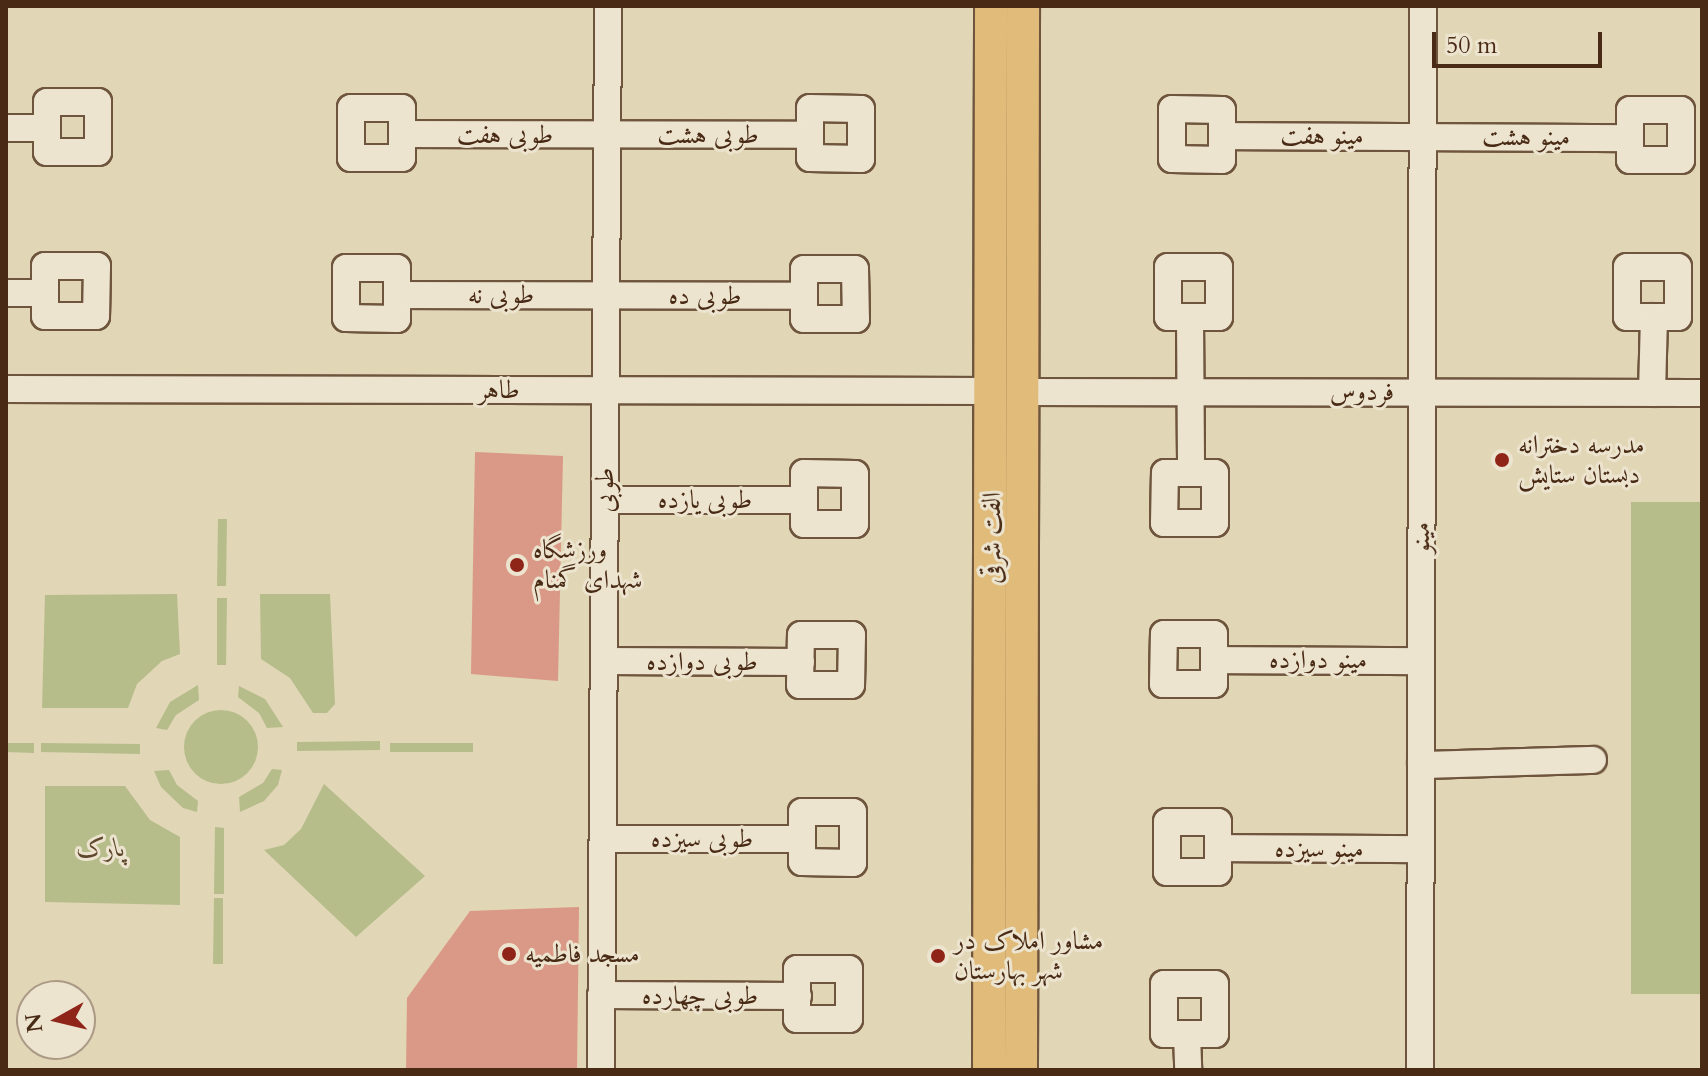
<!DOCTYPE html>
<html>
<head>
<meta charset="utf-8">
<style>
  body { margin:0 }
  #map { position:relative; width:1708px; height:1076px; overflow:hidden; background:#e1d6b5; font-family:Cardo,Amiri,serif }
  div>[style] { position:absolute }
  .green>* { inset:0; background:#b6bd8b }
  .round { border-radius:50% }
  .building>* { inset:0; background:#da9986 }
  .roads { filter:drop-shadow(2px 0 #6f553d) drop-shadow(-2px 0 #6f553d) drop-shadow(0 2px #6f553d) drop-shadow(0 -2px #6f553d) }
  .minor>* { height:26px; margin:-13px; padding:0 13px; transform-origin:13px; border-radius:13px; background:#ece4cf }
  .major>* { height:32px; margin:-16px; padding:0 16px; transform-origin:16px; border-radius:16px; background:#e0bb7a }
  .dots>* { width:22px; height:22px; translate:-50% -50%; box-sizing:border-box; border:4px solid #ece4cf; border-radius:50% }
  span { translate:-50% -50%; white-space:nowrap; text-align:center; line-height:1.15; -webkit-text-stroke:6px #ece4cf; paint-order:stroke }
  .street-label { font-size:26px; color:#492a15 }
  .poi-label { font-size:26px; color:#492a15 }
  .left { translate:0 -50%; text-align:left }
  .park-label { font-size:26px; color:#5f472d; font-style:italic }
  .frame { position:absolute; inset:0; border:8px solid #492a15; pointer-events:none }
  .north { position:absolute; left:16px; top:980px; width:80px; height:80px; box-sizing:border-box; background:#ece4cf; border:2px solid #ab9a85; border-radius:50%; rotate:262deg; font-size:22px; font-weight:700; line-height:32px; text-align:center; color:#492a15 }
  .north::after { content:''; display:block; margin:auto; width:28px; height:36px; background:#8f2418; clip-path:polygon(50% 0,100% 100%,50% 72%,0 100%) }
  .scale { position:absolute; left:1432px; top:32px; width:170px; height:36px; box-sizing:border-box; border:4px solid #492a15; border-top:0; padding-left:10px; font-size:24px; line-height:28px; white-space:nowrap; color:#492a15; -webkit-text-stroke:6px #ece4cf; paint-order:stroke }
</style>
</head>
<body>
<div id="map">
  <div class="green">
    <div style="clip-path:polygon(1631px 502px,1702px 502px,1702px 994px,1631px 994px)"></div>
    <div style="clip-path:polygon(218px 519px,227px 519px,226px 586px,217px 586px)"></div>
    <div style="clip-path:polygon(177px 594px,180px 654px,162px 661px,137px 684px,128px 708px,42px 708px,45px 595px)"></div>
    <div style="clip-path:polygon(260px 594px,330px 594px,335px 704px,327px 713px,313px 713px,290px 678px,261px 659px)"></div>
    <div style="clip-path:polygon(217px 598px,227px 598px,226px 665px,217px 665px)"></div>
    <div style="clip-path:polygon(198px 685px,199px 700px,176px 715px,167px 730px,156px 728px,170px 702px)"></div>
    <div style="clip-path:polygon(239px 686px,265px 699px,283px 727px,267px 728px,259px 713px,238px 697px)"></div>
    <div class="round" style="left:184px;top:710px;width:74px;height:74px"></div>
    <div style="clip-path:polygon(380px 741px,380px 750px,297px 751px,297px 742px)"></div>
    <div style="clip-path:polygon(6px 743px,34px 743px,34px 753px,6px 752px)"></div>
    <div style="clip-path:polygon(41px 743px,140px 744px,140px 754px,41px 752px)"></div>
    <div style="clip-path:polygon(390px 743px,473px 743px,473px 752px,390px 752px)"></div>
    <div style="clip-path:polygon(272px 769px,282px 770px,278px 785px,264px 801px,240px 812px,239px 797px,263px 783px)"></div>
    <div style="clip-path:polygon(169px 770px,177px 785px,198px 801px,197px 812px,183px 808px,161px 787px,154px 771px)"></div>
    <div style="clip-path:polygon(324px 784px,425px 876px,356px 937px,264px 850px,284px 845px,301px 829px)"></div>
    <div style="clip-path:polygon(45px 786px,125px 786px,150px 820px,180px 837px,180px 905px,45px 902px)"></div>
    <div style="clip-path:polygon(215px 827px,224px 828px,224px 894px,214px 894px)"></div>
    <div style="clip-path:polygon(214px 898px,223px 898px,223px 964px,213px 964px)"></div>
  </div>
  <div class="building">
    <div style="clip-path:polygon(475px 452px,563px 456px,558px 681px,471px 674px)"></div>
    <div style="clip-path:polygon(579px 907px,577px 1070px,406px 1070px,407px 998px,470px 911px)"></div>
  </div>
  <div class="roads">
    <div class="minor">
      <div style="left:47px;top:102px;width:51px"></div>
      <div style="left:98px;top:102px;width:50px;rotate:90deg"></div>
      <div style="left:98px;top:152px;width:51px;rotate:180deg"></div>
      <div style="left:47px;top:152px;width:50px;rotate:-90deg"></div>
      <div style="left:351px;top:108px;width:51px"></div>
      <div style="left:402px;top:108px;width:50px;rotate:90deg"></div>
      <div style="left:402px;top:158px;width:51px;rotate:180deg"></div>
      <div style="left:351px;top:158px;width:50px;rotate:-90deg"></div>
      <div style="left:810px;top:108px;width:51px;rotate:1.1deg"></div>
      <div style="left:861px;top:109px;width:50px;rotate:90deg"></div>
      <div style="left:861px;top:159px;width:51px;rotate:-178.9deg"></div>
      <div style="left:810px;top:158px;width:50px;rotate:-90deg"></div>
      <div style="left:1172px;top:109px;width:50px;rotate:1.1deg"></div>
      <div style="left:1222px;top:110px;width:50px;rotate:90deg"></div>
      <div style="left:1222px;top:160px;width:50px;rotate:-178.9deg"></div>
      <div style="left:1172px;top:159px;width:50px;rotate:-90deg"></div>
      <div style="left:1630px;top:110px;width:51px"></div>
      <div style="left:1681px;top:110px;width:50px;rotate:90deg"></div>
      <div style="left:1681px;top:160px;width:51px;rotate:180deg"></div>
      <div style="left:1630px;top:160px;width:50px;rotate:-90deg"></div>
      <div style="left:6px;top:128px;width:41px"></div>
      <div style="left:402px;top:134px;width:408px;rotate:0.1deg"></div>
      <div style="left:1222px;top:136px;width:407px;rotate:0.3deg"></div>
      <div style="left:45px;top:266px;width:52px"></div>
      <div style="left:97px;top:266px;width:50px;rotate:91.1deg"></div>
      <div style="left:96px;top:316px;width:51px;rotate:180deg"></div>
      <div style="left:45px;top:316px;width:50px;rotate:-90deg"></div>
      <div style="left:1168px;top:267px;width:51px"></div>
      <div style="left:1219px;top:267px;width:50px;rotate:90deg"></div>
      <div style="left:1219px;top:317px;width:51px;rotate:180deg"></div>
      <div style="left:1168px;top:317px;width:50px;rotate:-90deg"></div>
      <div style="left:1627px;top:267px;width:51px"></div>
      <div style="left:1678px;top:267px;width:50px;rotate:90deg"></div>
      <div style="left:1678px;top:317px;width:51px;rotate:180deg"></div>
      <div style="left:1627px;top:317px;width:50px;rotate:-90deg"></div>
      <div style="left:346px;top:268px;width:51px"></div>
      <div style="left:397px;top:268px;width:51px;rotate:90deg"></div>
      <div style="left:397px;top:319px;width:51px;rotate:-178.9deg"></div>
      <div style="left:346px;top:318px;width:50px;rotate:-90deg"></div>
      <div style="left:804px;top:269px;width:51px"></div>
      <div style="left:855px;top:269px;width:50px;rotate:88.9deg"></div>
      <div style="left:856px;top:319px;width:52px;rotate:180deg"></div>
      <div style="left:804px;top:319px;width:50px;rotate:-90deg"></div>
      <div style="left:6px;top:293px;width:39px"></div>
      <div style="left:397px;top:295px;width:407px;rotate:0.1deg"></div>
      <div style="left:1190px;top:317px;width:156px;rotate:89.6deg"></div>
      <div style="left:6px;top:389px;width:986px;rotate:0.12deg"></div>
      <div style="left:1021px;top:392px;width:681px;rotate:0.08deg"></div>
      <div style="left:1652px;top:393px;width:76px;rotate:-88.5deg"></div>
      <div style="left:804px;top:473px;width:51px;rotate:1.1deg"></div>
      <div style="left:855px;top:474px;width:50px;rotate:90deg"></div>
      <div style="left:855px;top:524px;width:51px;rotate:180deg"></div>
      <div style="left:804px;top:524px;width:51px;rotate:-90deg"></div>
      <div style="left:1165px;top:473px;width:50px"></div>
      <div style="left:1215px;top:473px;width:50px;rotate:90deg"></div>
      <div style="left:1215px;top:523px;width:51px;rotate:180deg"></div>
      <div style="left:1164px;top:523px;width:50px;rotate:-88.9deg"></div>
      <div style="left:605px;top:500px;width:199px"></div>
      <div style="left:1164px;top:634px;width:50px"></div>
      <div style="left:1214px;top:634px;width:50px;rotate:90deg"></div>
      <div style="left:1214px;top:684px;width:51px;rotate:180deg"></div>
      <div style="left:1163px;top:684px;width:50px;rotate:-88.9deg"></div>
      <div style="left:801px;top:635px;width:51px"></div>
      <div style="left:852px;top:635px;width:50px;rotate:91.1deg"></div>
      <div style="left:851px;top:685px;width:51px;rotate:180deg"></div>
      <div style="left:800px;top:685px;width:50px;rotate:-88.9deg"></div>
      <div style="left:1214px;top:660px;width:207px;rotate:0.3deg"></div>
      <div style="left:604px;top:661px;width:197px;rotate:0.3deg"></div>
      <div style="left:1421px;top:765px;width:172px;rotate:-1.7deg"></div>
      <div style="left:802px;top:812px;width:51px"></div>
      <div style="left:853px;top:812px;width:51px;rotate:90deg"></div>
      <div style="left:853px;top:863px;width:51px;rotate:-178.9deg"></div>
      <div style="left:802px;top:862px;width:50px;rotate:-90deg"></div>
      <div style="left:1167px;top:822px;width:51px"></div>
      <div style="left:1218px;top:822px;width:50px;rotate:90deg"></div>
      <div style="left:1218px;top:872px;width:51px;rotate:180deg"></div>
      <div style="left:1167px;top:872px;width:50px;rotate:-90deg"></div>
      <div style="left:603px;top:839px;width:199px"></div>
      <div style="left:1218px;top:848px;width:203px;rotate:0.3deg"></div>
      <div style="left:797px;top:969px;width:52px"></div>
      <div style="left:849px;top:969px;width:50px;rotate:90deg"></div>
      <div style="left:849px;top:1019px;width:52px;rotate:180deg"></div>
      <div style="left:797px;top:1019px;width:50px;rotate:-90deg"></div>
      <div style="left:1164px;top:984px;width:51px"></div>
      <div style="left:1215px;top:984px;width:50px;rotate:90deg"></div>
      <div style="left:1215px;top:1034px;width:51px;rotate:180deg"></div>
      <div style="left:1164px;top:1034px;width:50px;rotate:-90deg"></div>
      <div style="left:601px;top:995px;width:197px;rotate:0.3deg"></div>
      <div style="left:1187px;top:1034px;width:36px;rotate:88deg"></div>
      <div style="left:601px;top:1070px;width:1064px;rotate:-89.62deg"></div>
      <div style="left:1420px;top:1070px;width:1064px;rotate:-89.84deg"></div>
    </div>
    <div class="major">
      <div style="left:989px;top:1070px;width:1064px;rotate:-89.89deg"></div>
      <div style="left:1021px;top:1070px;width:1064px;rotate:-89.89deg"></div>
    </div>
  </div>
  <div class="dots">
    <div style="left:1502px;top:460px;background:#8f2418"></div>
    <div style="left:517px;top:565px;background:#8f2418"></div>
    <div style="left:509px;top:954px;background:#8f2418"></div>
    <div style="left:938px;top:956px;background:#8f2418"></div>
  </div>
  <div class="street-label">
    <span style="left:505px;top:135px">طوبی هفت</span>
    <span style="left:708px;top:135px">طوبی هشت</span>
    <span style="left:1322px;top:136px">مینو هفت</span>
    <span style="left:1526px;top:137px">مینو هشت</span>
    <span style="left:501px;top:295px">طوبی نه</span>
    <span style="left:705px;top:296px">طوبی ده</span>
    <span style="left:499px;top:390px">طاهر</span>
    <span style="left:1362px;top:392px">فردوس</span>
    <span style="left:605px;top:490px;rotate:-90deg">طوبی</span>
    <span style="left:705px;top:500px">طوبی یازده</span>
    <span style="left:992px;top:538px;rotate:-90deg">الفت شرقی</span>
    <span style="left:1421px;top:538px;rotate:-90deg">مینو</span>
    <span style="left:1318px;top:660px">مینو دوازده</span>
    <span style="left:702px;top:662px">طوبی دوازده</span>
    <span style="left:702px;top:839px">طوبی سیزده</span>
    <span style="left:1319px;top:849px">مینو سیزده</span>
    <span style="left:700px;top:996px">طوبی چهارده</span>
  </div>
  <div class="poi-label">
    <span class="left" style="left:1518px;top:460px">مدرسه دخترانه<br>دبستان ستایش</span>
    <span class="left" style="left:533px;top:565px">ورزشگاه<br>شهدای گمنام</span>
    <span class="left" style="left:954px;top:956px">مشاور املاک در<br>شهر بهارستان</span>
    <span class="left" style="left:525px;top:954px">مسجد فاطمیه</span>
  </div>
  <div class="park-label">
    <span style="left:101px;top:848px">پارک</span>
  </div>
  <div class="frame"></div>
  <div class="north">N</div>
  <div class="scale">50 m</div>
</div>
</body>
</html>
